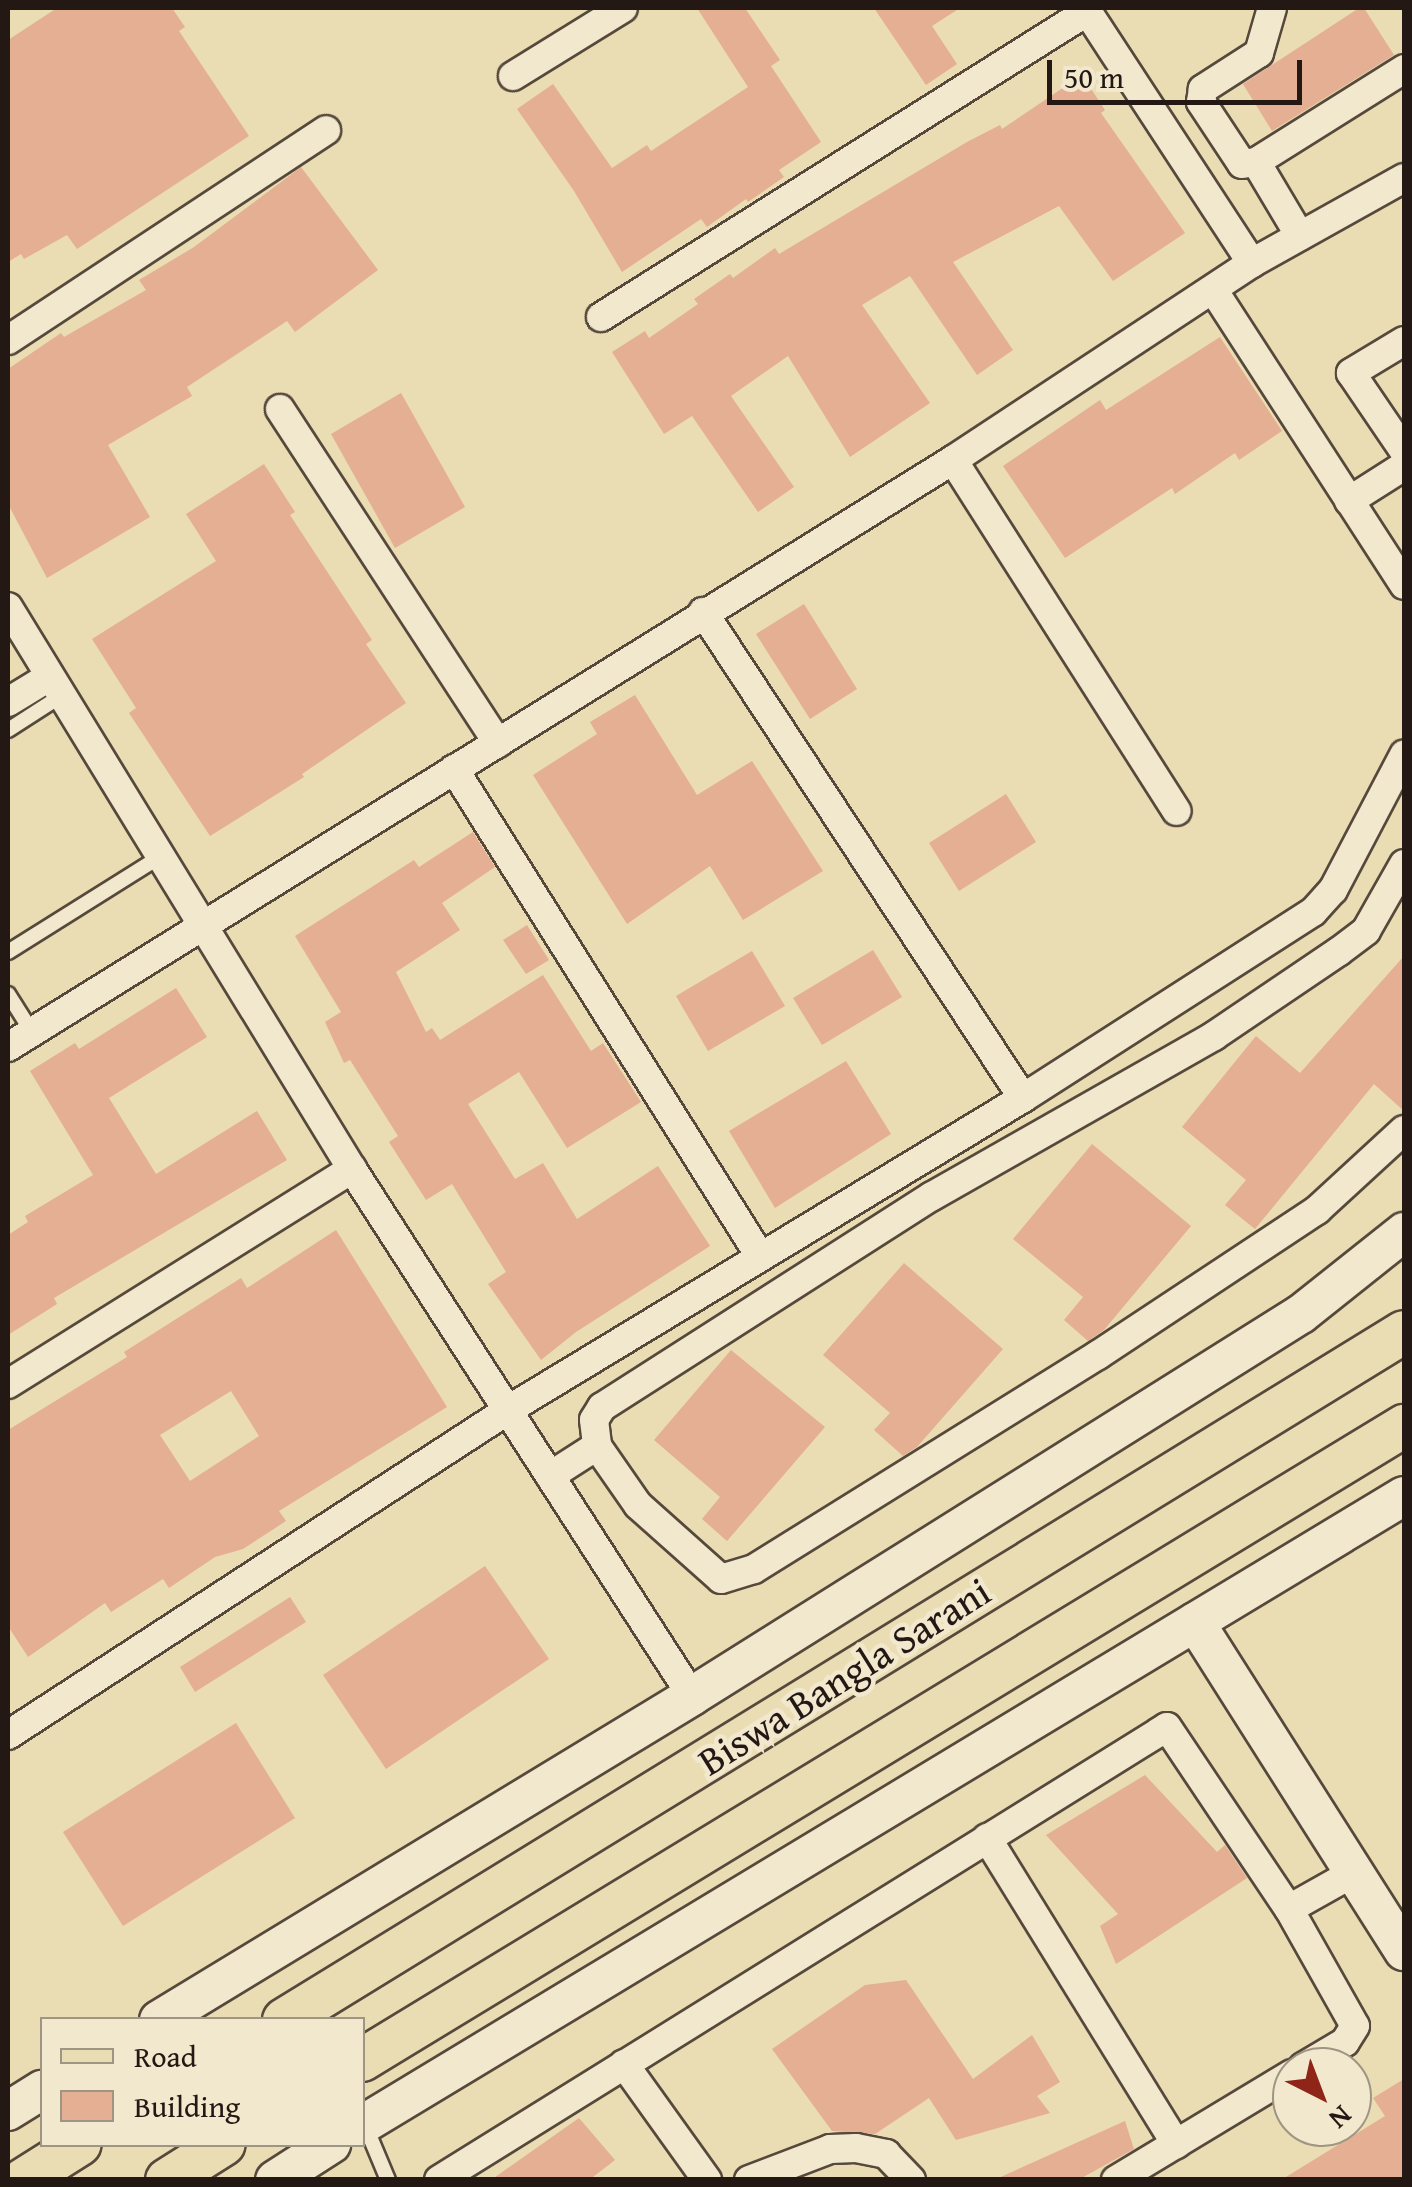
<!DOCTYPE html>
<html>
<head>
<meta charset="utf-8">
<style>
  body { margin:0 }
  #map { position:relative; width:1412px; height:2187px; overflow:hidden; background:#eadcb3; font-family:"Gentium Book Plus",serif }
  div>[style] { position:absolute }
  .building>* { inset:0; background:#e4af93 }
  .roads { filter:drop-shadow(2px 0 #56493c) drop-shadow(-2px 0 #56493c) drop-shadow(0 2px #56493c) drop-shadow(0 -2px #56493c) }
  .lane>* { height:14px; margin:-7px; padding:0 7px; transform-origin:7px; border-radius:7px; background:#f1e8ce }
  .street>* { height:28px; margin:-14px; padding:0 14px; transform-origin:14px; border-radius:14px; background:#f1e8ce }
  .secondary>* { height:38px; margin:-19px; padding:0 19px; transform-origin:19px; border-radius:19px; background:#f1e8ce }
  .primary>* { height:42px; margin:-21px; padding:0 21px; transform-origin:21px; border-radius:21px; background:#eadcb3 }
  span { translate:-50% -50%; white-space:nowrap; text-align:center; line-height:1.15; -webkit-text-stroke:9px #f1e8ce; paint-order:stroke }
  .street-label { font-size:40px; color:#241814 }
  .frame { position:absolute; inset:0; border:10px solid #241814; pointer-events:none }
  .legend { position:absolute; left:40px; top:2017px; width:325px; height:130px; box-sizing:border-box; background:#f1e8ce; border:2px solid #9f9584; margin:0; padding:12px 18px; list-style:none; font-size:30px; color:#241814 }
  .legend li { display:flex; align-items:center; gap:20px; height:50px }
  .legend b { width:50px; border:2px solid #9f9584 }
  .north { position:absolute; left:1272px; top:2047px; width:100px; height:100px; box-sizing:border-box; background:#f1e8ce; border:2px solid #9f9584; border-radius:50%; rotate:138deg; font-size:28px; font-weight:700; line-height:40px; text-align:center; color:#241814 }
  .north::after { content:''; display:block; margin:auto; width:35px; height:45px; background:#8f2418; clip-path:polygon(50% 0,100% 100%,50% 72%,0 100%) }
  .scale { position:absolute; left:1047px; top:60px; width:255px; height:45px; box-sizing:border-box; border:5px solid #241814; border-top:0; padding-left:12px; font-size:30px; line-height:35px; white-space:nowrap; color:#241814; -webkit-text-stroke:8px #f1e8ce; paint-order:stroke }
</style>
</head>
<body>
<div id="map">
  <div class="building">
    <div style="clip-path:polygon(57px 8px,172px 8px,185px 27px,179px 31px,249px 136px,77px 249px,67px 235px,24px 259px,21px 254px,8px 262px,8px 40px)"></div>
    <div style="clip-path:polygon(697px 8px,745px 8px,780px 60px,771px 66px,821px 142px,779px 170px,784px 177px,748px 202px,746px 199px,707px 227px,701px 219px,622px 272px,574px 191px,517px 109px,553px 84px,612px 168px,647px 145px,651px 151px,748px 87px)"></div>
    <div style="clip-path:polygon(874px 8px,960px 8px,932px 26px,957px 64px,926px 85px)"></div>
    <div style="clip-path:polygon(1359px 8px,1364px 8px,1394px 55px,1272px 131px,1243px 84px)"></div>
    <div style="clip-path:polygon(1082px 75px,1105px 110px,1101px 113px,1185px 233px,1113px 281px,1059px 206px,953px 262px,1013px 350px,977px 375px,910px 276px,862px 305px,930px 403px,850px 457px,788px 356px,731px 396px,794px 487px,758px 512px,692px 416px,664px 434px,612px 352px,645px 331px,649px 338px,698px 304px,694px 299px,730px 274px,733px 278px,775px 248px,779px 254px,967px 142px,1000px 125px,1002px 129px)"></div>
    <div style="clip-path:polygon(301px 167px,378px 270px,295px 332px,287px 321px,187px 387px,192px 396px,108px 445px,150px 517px,47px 578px,8px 504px,8px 369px,61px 333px,64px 337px,146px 290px,139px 280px,194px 247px)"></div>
    <div style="clip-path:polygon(1220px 337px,1282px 431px,1239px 460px,1235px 453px,1175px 494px,1172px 488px,1065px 558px,1003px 466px,1100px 400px,1106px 410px)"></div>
    <div style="clip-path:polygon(401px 393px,465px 507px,395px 548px,331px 434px)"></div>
    <div style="clip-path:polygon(264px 464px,295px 512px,290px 515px,372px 640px,366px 644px,406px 703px,302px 774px,304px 777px,210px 836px,129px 713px,136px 708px,92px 639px,216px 561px,186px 514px)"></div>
    <div style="clip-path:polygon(804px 604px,857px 689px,810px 719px,756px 634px)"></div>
    <div style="clip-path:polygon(635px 695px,697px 795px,752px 761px,823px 871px,743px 920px,710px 866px,627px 924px,533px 775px,597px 734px,590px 722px)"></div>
    <div style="clip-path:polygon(1006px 794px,1036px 842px,959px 891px,929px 843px)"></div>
    <div style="clip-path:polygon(473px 832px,495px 867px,442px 903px,460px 930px,396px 972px,426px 1032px,432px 1028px,440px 1040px,543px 975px,591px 1051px,603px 1043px,641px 1102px,567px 1148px,519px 1072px,468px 1104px,515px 1179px,543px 1163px,577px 1219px,658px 1166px,710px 1246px,576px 1332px,541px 1360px,488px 1284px,506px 1272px,452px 1184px,426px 1200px,389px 1142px,398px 1136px,350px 1060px,344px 1063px,325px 1022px,341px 1012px,295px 936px,414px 860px,419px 867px)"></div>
    <div style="clip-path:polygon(527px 925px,549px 960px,526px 974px,503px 940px)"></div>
    <div style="clip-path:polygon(873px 950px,902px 997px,822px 1045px,793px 998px)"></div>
    <div style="clip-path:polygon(752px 951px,785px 1006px,708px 1051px,676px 996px)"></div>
    <div style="clip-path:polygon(1404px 956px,1404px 1111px,1374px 1084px,1255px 1229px,1225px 1205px,1246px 1180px,1182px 1127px,1256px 1036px,1300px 1073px)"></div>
    <div style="clip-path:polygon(176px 988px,207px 1037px,109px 1098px,156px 1174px,257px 1111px,287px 1160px,54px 1298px,57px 1304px,8px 1335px,8px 1235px,28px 1222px,25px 1216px,93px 1175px,30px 1071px,75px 1043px,79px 1049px)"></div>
    <div style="clip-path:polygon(846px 1061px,891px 1134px,775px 1208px,729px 1131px)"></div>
    <div style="clip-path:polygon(1092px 1144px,1191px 1226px,1104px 1330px,1088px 1341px,1064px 1320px,1083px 1297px,1013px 1239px)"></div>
    <div style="clip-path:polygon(evenodd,336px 1230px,447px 1407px,279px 1511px,286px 1521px,243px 1549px,215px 1557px,169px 1588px,163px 1579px,111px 1612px,105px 1603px,28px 1657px,8px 1626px,8px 1430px,127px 1357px,124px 1352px,241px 1278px,247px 1288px,336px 1230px,231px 1391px,259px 1436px,190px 1481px,160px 1435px,231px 1391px)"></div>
    <div style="clip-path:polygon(904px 1263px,1003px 1349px,917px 1447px,903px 1456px,874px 1430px,890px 1413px,823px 1355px)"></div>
    <div style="clip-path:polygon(731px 1350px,825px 1427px,727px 1541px,702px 1519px,720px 1497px,654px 1440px)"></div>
    <div style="clip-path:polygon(485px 1566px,549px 1659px,386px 1769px,323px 1675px)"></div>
    <div style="clip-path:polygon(290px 1597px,306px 1622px,195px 1692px,180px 1667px)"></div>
    <div style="clip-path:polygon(236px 1723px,295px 1818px,123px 1926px,63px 1832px)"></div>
    <div style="clip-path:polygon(1145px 1775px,1217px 1852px,1225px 1845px,1247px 1878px,1116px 1964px,1100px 1926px,1118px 1914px,1046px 1835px)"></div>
    <div style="clip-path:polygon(906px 1980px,973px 2079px,1032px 2035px,1060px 2082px,1037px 2096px,1050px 2113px,956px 2140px,929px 2098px,875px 2134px,832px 2131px,772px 2049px,865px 1985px)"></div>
    <div style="clip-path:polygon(1404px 2079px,1404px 2180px,1281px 2180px,1385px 2116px,1373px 2098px)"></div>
    <div style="clip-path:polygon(579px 2118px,615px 2160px,589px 2180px,491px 2180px)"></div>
    <div style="clip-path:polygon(1125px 2121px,1134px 2149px,1078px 2180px,994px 2180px)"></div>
  </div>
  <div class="roads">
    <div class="lane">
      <div style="left:8px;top:730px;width:63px;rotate:-32.7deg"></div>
      <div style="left:8px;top:952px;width:181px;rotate:-32.1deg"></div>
      <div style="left:8px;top:994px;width:45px;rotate:57.7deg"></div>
      <div style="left:365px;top:2125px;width:60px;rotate:67.3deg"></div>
    </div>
    <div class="street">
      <div style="left:1085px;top:8px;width:305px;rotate:56.8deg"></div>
      <div style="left:1272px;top:8px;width:47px;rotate:106.1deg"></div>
      <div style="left:1259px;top:53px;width:67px;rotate:147.3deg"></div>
      <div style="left:1203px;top:89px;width:13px;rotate:99deg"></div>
      <div style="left:1201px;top:102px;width:74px;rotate:56.5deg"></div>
      <div style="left:1242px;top:164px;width:14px;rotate:-8deg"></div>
      <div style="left:1256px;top:162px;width:175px;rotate:-32.1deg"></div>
      <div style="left:513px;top:76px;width:129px;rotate:-31.7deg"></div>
      <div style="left:1256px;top:162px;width:86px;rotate:59.3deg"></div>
      <div style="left:1214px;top:291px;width:350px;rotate:57.1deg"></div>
      <div style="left:601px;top:317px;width:575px;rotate:-32.14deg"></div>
      <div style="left:8px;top:340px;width:381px;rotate:-33.4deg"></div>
      <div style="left:1404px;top:341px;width:62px;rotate:148.9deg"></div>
      <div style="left:1351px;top:373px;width:94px;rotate:55.8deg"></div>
      <div style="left:280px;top:409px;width:399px;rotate:56.9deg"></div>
      <div style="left:953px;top:460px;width:416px;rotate:57.5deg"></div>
      <div style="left:1349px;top:501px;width:65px;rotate:-32.5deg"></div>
      <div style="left:8px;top:607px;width:659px;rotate:58.53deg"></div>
      <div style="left:352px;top:1169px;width:627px;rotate:57.17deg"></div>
      <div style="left:703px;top:612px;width:582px;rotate:56.64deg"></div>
      <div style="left:8px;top:702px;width:48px;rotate:-31.4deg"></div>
      <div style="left:454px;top:769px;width:575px;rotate:57.86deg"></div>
      <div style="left:1404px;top:864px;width:77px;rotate:119.6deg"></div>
      <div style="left:1366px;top:931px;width:35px;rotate:143deg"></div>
      <div style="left:1338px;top:952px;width:150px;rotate:145.9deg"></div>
      <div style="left:1214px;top:1036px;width:324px;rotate:150.4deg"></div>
      <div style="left:932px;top:1196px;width:392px;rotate:147.4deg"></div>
      <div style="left:602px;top:1407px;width:15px;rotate:122deg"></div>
      <div style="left:594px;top:1420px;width:26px;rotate:83deg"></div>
      <div style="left:597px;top:1446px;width:72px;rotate:55.2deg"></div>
      <div style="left:638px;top:1505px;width:111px;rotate:41.7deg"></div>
      <div style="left:721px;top:1579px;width:34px;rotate:-17deg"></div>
      <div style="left:754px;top:1569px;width:405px;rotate:-31.9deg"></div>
      <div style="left:1098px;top:1355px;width:263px;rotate:-33.5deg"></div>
      <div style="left:1317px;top:1210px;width:118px;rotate:-42.6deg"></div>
      <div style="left:8px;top:1047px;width:1112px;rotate:-31.85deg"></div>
      <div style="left:953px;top:460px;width:358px;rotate:-33.4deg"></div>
      <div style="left:1252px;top:263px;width:174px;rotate:-29.2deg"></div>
      <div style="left:8px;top:1384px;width:406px;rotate:-32deg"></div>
      <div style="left:550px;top:1476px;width:56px;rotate:-32.6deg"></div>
      <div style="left:8px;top:1735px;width:596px;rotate:-33.02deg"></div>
      <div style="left:508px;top:1410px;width:602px;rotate:-31.21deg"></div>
      <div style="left:1023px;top:1098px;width:345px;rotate:-32.7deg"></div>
      <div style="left:1313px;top:912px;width:30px;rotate:-48deg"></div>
      <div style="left:1333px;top:890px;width:153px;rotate:-62.3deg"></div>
      <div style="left:987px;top:1838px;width:360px;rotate:58.3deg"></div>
      <div style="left:1289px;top:1909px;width:134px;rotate:60.6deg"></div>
      <div style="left:1355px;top:2026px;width:19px;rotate:122deg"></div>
      <div style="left:1345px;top:2042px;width:49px;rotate:149.2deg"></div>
      <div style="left:624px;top:2064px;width:143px;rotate:54.4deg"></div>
      <div style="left:439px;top:2180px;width:857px;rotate:-31.89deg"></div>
      <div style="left:1167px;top:1727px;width:219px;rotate:56.2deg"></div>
      <div style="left:1289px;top:1909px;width:76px;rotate:-29.3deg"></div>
      <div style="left:749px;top:2180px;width:87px;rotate:-20.9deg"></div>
      <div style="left:830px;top:2149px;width:26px;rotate:-2deg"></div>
      <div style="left:856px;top:2148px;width:31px;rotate:11deg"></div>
      <div style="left:886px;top:2154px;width:36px;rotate:46deg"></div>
      <div style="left:1116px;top:2180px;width:205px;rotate:-31.1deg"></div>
    </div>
    <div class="secondary">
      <div style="left:1195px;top:1622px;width:390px;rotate:57.6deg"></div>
      <div style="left:159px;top:2020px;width:624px;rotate:-31.29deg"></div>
      <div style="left:692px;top:1696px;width:719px;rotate:-32.1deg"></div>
      <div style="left:1301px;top:1314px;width:132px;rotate:-38.5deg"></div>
      <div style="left:8px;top:2111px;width:40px;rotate:-32deg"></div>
      <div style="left:362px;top:2125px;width:1217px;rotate:-31.12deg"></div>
      <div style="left:275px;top:2180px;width:67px;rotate:-32.7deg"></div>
    </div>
    <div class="primary">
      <div style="left:284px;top:2020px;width:1314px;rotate:-31.56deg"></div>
      <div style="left:362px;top:2060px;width:1220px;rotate:-31.32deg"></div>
      <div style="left:23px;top:2180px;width:67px;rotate:-32.3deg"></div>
      <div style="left:167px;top:2180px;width:67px;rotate:-32.3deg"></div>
    </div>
  </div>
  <div class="street-label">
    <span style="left:844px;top:1676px;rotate:-32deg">Biswa Bangla Sarani</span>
  </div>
  <div class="frame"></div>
  <ul class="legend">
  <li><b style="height:12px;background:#eadcb3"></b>Road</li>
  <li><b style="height:28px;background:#e4af93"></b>Building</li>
  </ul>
  <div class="north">N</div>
  <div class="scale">50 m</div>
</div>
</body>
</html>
